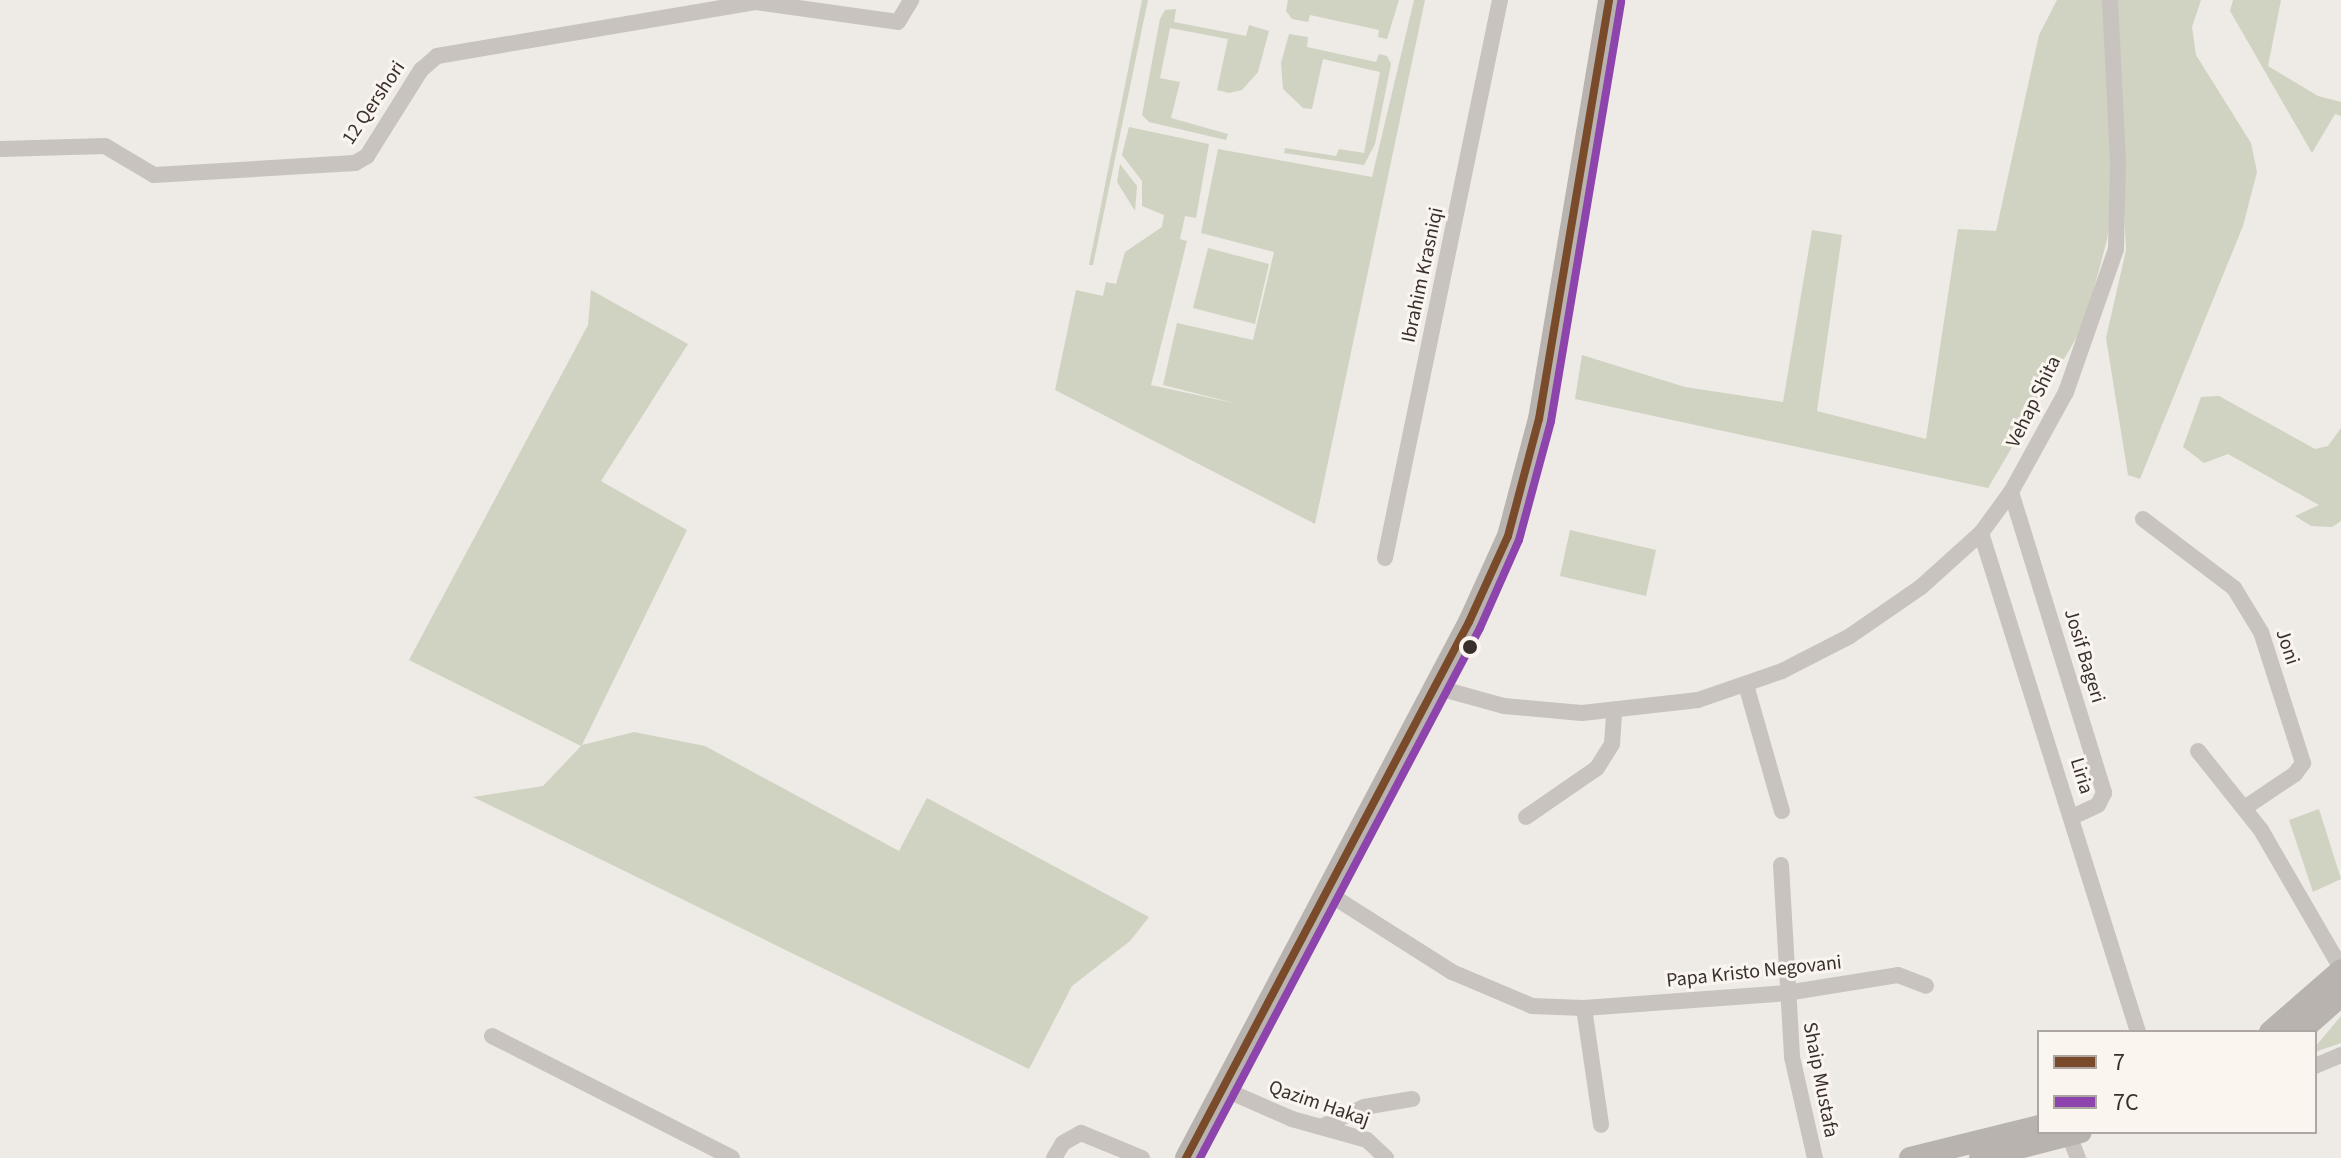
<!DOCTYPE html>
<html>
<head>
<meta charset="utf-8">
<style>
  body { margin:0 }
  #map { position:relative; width:2341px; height:1158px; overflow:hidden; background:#eeeae6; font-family:"Source Sans 3",sans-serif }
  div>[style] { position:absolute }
  .green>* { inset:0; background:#d0d3c1 }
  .street>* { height:16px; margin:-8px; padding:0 8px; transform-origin:8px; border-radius:8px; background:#c8c3bf }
  .secondary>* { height:22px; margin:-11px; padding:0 11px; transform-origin:11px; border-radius:11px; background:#b8b3af }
  .bus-1>* { height:8px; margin:-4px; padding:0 4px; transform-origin:4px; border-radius:4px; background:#7a4b2a }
  .bus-2>* { height:8px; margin:-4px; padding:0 4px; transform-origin:4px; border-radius:4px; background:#8e44ad }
  .dots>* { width:22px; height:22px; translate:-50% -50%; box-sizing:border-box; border:4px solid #faf5ef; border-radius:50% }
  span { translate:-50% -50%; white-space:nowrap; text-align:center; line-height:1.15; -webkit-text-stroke:6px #faf5ef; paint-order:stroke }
  .street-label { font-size:20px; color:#39302c }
  .legend { position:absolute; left:2037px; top:1030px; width:280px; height:104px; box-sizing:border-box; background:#faf5ef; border:2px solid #ada6a1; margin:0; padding:10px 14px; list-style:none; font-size:24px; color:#39302c }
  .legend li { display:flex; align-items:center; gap:16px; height:40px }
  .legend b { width:40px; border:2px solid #ada6a1 }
</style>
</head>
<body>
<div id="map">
  <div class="green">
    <div style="clip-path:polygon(1142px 0,1148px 0,1093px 265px,1089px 265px)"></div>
    <div style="clip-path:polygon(1288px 0,1399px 0,1387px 39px,1378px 37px,1379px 30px,1310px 15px,1308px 22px,1292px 19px,1286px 11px)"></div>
    <div style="clip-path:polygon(1414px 0,1425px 0,1315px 524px,1055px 390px,1076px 290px,1103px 296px,1106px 282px,1116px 284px,1125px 252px,1162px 227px,1164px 215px,1142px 206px,1142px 181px,1122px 155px,1129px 127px,1209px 144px,1196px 218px,1185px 216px,1180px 239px,1187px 241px,1151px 385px,1238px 404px,1163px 385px,1177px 323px,1253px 340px,1274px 252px,1201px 233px,1218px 149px,1372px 177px)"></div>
    <div style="clip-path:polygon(2057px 0,2106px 0,2113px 198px,2107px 240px,2084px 325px,1988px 488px,1575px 399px,1582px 355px,1685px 387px,1783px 402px,1812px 230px,1842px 235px,1817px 411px,1926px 439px,1958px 229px,1996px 231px,2039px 35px)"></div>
    <div style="clip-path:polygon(2115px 0,2201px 0,2192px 27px,2196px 55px,2251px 143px,2257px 172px,2243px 226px,2140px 479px,2128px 475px,2106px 338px,2126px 250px)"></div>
    <div style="clip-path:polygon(2233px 0,2281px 0,2268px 66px,2318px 96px,2341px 102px,2341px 116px,2335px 114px,2312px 153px,2230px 11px)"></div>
    <div style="clip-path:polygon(1176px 9px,1174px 22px,1246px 36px,1249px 25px,1269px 31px,1258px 72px,1242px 90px,1229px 93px,1217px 90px,1228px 39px,1170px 28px,1160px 78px,1180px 82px,1171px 118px,1228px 134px,1226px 140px,1149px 122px,1142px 115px,1160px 19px,1165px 10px)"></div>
    <div style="clip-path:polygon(1289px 34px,1308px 37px,1307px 47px,1376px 62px,1379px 54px,1387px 56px,1391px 64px,1375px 144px,1364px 165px,1284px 153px,1285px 148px,1336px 156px,1339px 149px,1364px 153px,1380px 72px,1323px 59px,1312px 109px,1303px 108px,1283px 89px,1281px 63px)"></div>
    <div style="clip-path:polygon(1120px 164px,1137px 186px,1135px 211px,1117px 182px)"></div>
    <div style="clip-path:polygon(1208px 248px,1269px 264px,1255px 324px,1193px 308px)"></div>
    <div style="clip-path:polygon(591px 290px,688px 344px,601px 481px,687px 530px,582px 745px,634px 732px,705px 746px,899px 851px,927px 798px,1149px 917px,1130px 941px,1072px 986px,1029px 1069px,473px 797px,543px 786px,581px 746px,409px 660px,588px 325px)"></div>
    <div style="clip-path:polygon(2219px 396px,2315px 449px,2328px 446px,2341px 428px,2341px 521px,2332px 527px,2311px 526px,2295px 516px,2319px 505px,2228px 454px,2204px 463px,2183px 447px,2201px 397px)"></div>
    <div style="clip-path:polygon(1570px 530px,1656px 550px,1646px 596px,1560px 576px)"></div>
    <div style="clip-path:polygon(2319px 809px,2341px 879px,2313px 892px,2289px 820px)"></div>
    <div style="clip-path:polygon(2341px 1016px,2341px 1043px,2315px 1052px,2315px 1047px)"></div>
  </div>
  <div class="street">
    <div style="left:0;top:149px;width:105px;rotate:-1.6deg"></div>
    <div style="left:105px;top:146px;width:57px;rotate:30.6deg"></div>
    <div style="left:154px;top:175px;width:201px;rotate:-3.4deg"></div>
    <div style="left:355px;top:163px;width:14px;rotate:-30deg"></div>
    <div style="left:367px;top:156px;width:102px;rotate:-57.9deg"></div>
    <div style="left:421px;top:70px;width:21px;rotate:-41deg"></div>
    <div style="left:437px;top:56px;width:324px;rotate:-9.6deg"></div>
    <div style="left:756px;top:2px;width:143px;rotate:8deg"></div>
    <div style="left:898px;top:22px;width:26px;rotate:-59deg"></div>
    <div style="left:2011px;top:492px;width:315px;rotate:72.8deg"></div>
    <div style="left:2104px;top:793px;width:13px;rotate:117deg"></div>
    <div style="left:2098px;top:805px;width:29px;rotate:155deg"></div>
    <div style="left:2143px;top:519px;width:114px;rotate:37.2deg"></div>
    <div style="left:2234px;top:588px;width:52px;rotate:58.5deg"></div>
    <div style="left:2261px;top:632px;width:138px;rotate:72.2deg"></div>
    <div style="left:2303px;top:763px;width:14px;rotate:126deg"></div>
    <div style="left:2295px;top:774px;width:59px;rotate:146deg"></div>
    <div style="left:1981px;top:533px;width:523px;rotate:72.53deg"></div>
    <div style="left:1385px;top:558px;width:570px;rotate:-78.35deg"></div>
    <div style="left:1746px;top:685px;width:131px;rotate:74.1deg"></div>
    <div style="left:1435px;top:687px;width:72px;rotate:15.4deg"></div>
    <div style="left:1504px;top:706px;width:78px;rotate:5.1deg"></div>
    <div style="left:1582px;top:713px;width:117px;rotate:-6.4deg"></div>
    <div style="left:1698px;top:700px;width:89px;rotate:-19deg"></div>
    <div style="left:1782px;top:671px;width:76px;rotate:-27.2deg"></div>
    <div style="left:1850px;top:636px;width:86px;rotate:-34.6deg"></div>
    <div style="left:1921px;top:587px;width:81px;rotate:-42deg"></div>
    <div style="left:1981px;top:533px;width:51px;rotate:-53.8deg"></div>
    <div style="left:2011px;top:492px;width:114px;rotate:-61.2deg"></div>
    <div style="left:2066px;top:392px;width:151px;rotate:-70.7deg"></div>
    <div style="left:2116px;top:249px;width:86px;rotate:-88.7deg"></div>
    <div style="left:2118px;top:163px;width:163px;rotate:-92.8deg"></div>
    <div style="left:2198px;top:751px;width:101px;rotate:51.4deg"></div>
    <div style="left:2261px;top:830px;width:160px;rotate:59.9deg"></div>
    <div style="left:1526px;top:817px;width:86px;rotate:-34.6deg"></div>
    <div style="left:1597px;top:768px;width:28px;rotate:-58deg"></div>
    <div style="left:1612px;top:744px;width:31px;rotate:-86deg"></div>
    <div style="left:1781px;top:865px;width:192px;rotate:86.7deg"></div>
    <div style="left:1792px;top:1057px;width:104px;rotate:77.2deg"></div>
    <div style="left:1337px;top:899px;width:136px;rotate:32.4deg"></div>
    <div style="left:1452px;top:972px;width:87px;rotate:23deg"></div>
    <div style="left:1532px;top:1006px;width:52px;rotate:2.2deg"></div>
    <div style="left:1584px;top:1008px;width:203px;rotate:-4.2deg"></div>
    <div style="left:1786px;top:993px;width:113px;rotate:-9.1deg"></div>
    <div style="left:1898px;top:975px;width:30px;rotate:21deg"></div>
    <div style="left:1584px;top:1008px;width:118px;rotate:81.7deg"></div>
    <div style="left:492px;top:1036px;width:269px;rotate:26.9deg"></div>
    <div style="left:2315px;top:1066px;width:28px;rotate:-23deg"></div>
    <div style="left:1235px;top:1094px;width:62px;rotate:23.7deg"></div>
    <div style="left:1292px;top:1119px;width:78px;rotate:15.6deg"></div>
    <div style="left:1367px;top:1140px;width:26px;rotate:43deg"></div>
    <div style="left:1321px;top:1127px;width:47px;rotate:-24.9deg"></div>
    <div style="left:1364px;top:1107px;width:49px;rotate:-9.5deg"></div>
    <div style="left:2069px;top:1135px;width:25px;rotate:69deg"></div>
    <div style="left:1054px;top:1158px;width:17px;rotate:-59deg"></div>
    <div style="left:1063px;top:1143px;width:21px;rotate:-29deg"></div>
    <div style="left:1081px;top:1133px;width:66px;rotate:22.3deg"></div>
  </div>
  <div class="secondary">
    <div style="left:2270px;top:1032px;width:94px;rotate:-41.1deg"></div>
    <div style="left:2300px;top:1032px;width:55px;rotate:-41.3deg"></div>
    <div style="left:1186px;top:1158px;width:606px;rotate:-62.17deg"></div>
    <div style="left:1469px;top:622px;width:94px;rotate:-65.6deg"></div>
    <div style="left:1508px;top:536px;width:121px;rotate:-75.2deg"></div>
    <div style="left:1539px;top:419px;width:425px;rotate:-80.5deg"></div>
    <div style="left:1910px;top:1158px;width:133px;rotate:-13.9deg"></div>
    <div style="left:1980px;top:1158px;width:104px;rotate:-14.4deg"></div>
  </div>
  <div class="bus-1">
    <div style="left:1186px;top:1158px;width:606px;rotate:-62.17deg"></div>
    <div style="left:1469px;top:622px;width:94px;rotate:-65.6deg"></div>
    <div style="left:1508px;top:536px;width:121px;rotate:-75.2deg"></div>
    <div style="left:1539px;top:419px;width:425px;rotate:-80.5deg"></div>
  </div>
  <div class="bus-2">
    <div style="left:1200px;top:1158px;width:599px;rotate:-62.15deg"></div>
    <div style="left:1480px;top:628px;width:96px;rotate:-66.1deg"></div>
    <div style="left:1519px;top:540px;width:123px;rotate:-74.9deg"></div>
    <div style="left:1551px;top:421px;width:425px;rotate:-80.5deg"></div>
  </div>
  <div class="dots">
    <div style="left:1470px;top:647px;background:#39302c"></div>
  </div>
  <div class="street-label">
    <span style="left:374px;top:103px;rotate:-56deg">12 Qershori</span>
    <span style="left:1423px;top:275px;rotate:-78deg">Ibrahim Krasniqi</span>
    <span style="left:2034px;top:402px;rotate:-64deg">Vehap Shita</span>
    <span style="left:2287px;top:647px;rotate:71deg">Joni</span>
    <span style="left:2084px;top:656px;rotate:73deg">Josif Bageri</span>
    <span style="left:2081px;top:776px;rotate:73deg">Liria</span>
    <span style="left:1754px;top:972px;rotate:-6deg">Papa Kristo Negovani</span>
    <span style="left:1820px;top:1080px;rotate:79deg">Shaip Mustafa</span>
    <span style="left:1319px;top:1104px;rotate:19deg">Qazim Hakaj</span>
  </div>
  <ul class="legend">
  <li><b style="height:10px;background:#7a4b2a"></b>7</li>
  <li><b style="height:10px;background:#8e44ad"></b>7C</li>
  </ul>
</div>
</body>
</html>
